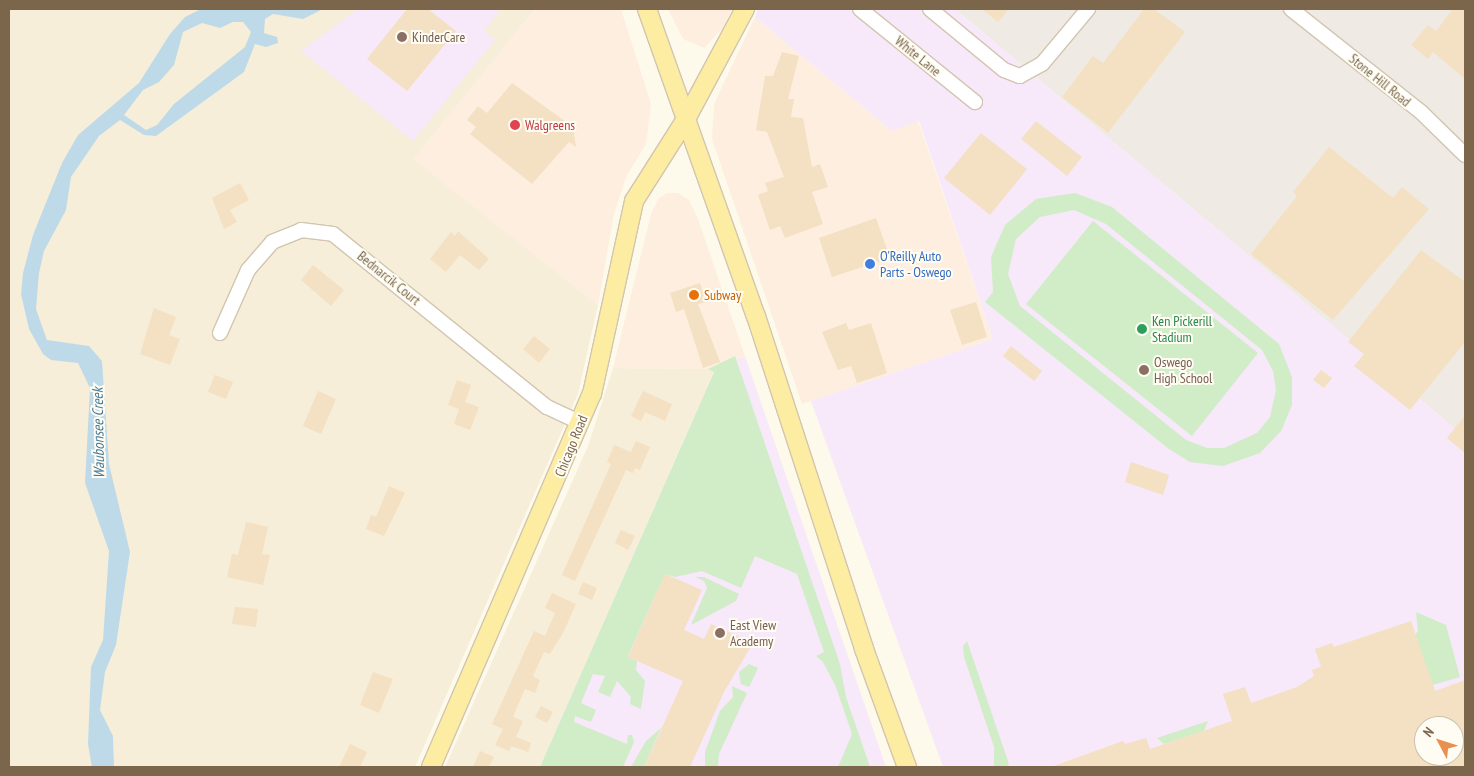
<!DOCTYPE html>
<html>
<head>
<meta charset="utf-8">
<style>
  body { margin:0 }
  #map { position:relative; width:1474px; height:776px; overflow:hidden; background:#fdfaec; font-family:"PT Sans Narrow",sans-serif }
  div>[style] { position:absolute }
  .residential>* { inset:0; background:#f6eed9 }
  .commercial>* { inset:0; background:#feeedf }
  .industrial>* { inset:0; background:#efebe4 }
  .education>* { inset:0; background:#f7e8fa }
  .green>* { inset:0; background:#d0edc8 }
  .water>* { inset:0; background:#bedae9 }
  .building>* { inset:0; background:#f4e0c2 }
  .roads { filter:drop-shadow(1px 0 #d2c5af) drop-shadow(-1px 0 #d2c5af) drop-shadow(0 1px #d2c5af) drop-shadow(0 -1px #d2c5af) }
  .minor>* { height:14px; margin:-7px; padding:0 7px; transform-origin:7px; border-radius:7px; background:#fff }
  .major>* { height:18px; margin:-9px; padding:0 9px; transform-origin:9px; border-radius:9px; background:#fdeda3 }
  .dots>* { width:14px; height:14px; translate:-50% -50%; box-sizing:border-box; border:2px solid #fffdf3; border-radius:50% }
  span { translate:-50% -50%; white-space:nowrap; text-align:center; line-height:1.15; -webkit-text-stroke:4px #fffdf3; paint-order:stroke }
  .education-label { font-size:14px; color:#785e54 }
  .left { translate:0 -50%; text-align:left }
  .street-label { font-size:14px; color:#7b664c }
  .health-label { font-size:14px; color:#be3a42 }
  .shop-label { font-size:14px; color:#366cbe }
  .food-label { font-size:14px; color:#c56008 }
  .leisure-label { font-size:14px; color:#27864d }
  .water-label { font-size:15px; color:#477996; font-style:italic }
  .frame { position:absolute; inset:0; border:10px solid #7b664c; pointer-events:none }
  .north { position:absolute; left:1414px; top:716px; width:50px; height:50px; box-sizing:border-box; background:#fffdf3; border:1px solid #cac1b0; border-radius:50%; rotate:310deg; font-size:14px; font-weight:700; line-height:20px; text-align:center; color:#7b664c }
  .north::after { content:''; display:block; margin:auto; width:18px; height:22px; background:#ea8f4e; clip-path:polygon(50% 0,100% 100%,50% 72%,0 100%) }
</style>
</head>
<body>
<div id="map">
  <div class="residential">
    <div style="clip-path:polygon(9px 9px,535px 9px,414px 159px,598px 305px,578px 394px,415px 767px,9px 767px)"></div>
    <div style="clip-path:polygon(728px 362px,714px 371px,540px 767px,445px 767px,588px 446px,613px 368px,705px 369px)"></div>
  </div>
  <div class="commercial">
    <div style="clip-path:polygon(535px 9px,621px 9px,651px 104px,646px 144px,626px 177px,614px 214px,598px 305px,413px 159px)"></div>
    <div style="clip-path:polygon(668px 9px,732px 9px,723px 28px,704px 48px,683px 39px)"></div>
    <div style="clip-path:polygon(755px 17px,892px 131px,918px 121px,993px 339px,802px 404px,712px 139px,714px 104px)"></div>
    <div style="clip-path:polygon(667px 193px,678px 193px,689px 200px,698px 219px,745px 356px,705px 369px,613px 368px,651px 214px,659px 198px)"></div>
  </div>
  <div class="industrial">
    <div style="clip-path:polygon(955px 9px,1465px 9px,1465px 437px)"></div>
  </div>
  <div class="education">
    <div style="clip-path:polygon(358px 9px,501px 9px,484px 31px,495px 40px,413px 141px,301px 51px)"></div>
    <div style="clip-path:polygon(evenodd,758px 9px,955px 9px,1465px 437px,1465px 767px,943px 767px,811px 401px,993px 339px,919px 121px,892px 131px,755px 17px,758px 9px,1424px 726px,1454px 726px,1454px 756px,1424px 756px,1424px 726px)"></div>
    <div style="clip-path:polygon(745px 356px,886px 767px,540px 767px,716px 367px)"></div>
  </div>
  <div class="green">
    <div style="clip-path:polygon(evenodd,1075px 193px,1112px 207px,1279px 344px,1292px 377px,1292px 405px,1281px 431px,1260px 453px,1223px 466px,1190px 462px,1169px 449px,985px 302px,993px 292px,991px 257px,1005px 225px,1036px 199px,1075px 193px,1074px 210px,1106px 224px,1262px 350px,1273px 371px,1276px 390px,1270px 417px,1257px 433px,1224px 448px,1207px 448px,1186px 440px,1020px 306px,1008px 274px,1016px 239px,1040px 217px,1074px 210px)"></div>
    <div style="clip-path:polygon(1093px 221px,1258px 353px,1192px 436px,1026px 304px)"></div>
    <div style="clip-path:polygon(735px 356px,840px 664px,846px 697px,870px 767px,838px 767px,852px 734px,836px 687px,823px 662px,816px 656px,824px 652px,797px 574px,755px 556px,741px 588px,702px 571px,675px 577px,665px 574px,628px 656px,637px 661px,636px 670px,645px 681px,641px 709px,630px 704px,631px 697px,617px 681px,610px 697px,598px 692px,605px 676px,593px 674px,581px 703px,596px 710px,591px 722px,575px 716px,574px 722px,627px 744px,628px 735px,632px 735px,634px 742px,623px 767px,540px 767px,714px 372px,708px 369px)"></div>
    <div style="clip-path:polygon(695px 577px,704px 577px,739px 594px,736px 601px,691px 625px,707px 588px,704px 581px)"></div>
    <div style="clip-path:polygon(1416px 612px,1446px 625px,1460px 677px,1433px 685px,1435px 691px,1349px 721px,1418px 631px)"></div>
    <div style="clip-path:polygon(967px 641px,1009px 764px,1006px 767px,994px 767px,994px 747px,964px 657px,963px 646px)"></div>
    <div style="clip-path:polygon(749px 664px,758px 668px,749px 687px,741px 684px,739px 672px)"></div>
    <div style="clip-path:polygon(732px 686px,747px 693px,719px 754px,718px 767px,705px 767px,705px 752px,720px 711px,733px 697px)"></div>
    <div style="clip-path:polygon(1208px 721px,1204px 731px,1164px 744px,1157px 738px)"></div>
    <div style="clip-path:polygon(661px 728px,644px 767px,631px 767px,646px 741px)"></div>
  </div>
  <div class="water">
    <div style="clip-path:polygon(evenodd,201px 9px,323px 9px,303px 19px,273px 14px,265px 19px,264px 33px,277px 37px,278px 43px,266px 47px,255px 44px,244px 72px,156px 136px,144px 135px,120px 120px,99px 136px,71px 177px,66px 210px,44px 251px,39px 273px,36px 309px,47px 340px,89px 346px,102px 361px,109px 464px,130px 552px,116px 645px,105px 672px,100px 710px,113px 736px,114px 767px,92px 767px,88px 744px,91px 667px,103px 640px,109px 551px,85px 483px,90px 388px,78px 363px,51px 360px,43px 354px,29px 329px,21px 294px,23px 273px,33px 235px,62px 163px,78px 135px,139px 83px,170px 34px,185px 17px,201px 9px,233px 22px,243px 22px,251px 32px,245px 47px,174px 104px,157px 125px,146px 130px,124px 115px,143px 90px,159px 82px,174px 65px,183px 32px,202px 23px,220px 28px,233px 22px)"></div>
  </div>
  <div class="building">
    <div style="clip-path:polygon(407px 9px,428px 9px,456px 31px,407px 91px,367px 59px)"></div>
    <div style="clip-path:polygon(982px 9px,1009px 9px,998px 22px)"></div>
    <div style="clip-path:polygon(1144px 9px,1154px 9px,1185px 32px,1108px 133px,1062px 97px,1093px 56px,1103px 63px)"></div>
    <div style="clip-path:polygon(1453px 9px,1465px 9px,1465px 79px,1433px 52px,1428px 59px,1411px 45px,1428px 25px,1436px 31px)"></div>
    <div style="clip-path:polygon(782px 52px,799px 56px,788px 99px,794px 99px,791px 117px,803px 118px,812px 167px,820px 164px,828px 187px,812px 192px,823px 224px,785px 238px,780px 226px,770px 230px,758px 195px,768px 191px,765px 183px,784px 177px,767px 132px,756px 130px,765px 76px,773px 76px)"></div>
    <div style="clip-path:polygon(512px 83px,573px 127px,576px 147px,569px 142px,532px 184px,470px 134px,476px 127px,467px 120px,478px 106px,487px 113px)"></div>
    <div style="clip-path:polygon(1036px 121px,1082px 157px,1067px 176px,1021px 139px)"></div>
    <div style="clip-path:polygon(981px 133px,1027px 169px,990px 215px,944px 178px)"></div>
    <div style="clip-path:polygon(1329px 147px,1393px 198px,1402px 187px,1429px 209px,1333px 320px,1251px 254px,1297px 196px,1293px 192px)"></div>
    <div style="clip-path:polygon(240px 183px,249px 200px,230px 210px,237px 222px,224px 229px,212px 198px)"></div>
    <div style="clip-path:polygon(876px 218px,890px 258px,832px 277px,819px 238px)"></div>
    <div style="clip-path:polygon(458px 231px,489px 259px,479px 270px,460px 255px,446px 272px,430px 259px,451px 232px,455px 236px)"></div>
    <div style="clip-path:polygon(1421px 250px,1465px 282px,1465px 342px,1410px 410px,1354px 366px,1364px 354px,1348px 342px)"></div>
    <div style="clip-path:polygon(313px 265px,344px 290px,331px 306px,301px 280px)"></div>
    <div style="clip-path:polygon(700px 283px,706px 302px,698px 304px,720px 362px,703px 368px,684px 309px,676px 312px,670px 293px)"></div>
    <div style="clip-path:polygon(976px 302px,987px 337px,962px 345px,950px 310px)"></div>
    <div style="clip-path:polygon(154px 308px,176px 317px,169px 335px,180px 339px,170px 365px,140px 354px)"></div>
    <div style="clip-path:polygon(846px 323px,849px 330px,871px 323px,887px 373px,857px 383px,851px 366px,838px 370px,822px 332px)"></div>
    <div style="clip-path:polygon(534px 336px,550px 349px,539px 363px,523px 349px)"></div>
    <div style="clip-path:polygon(1011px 346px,1042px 371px,1034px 381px,1003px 356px)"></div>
    <div style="clip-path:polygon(1321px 370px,1332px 378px,1324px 388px,1313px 380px)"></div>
    <div style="clip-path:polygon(215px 375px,233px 382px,226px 399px,208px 392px)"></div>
    <div style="clip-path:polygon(457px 380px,471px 385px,465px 402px,479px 407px,470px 430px,454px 424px,459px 409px,448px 405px)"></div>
    <div style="clip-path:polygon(318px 391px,336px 399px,321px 434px,303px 426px)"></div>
    <div style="clip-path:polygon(643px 391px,672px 404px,665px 421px,645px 412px,641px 421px,631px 416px)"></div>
    <div style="clip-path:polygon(1465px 415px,1465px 453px,1447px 438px)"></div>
    <div style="clip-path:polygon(636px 441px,650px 447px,640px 470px,635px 468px,633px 473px,626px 470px,575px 581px,562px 575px,611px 464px,607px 462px,614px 445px,631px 452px)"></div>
    <div style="clip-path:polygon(1131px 462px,1169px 475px,1163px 495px,1125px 482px)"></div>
    <div style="clip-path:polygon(389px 486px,405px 493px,384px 536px,366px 529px,371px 515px,376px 517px)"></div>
    <div style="clip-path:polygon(246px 522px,268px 527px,262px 554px,270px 555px,263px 585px,227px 577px,232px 554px,238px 555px)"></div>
    <div style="clip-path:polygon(621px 530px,635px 536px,628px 550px,615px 543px)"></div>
    <div style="clip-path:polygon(665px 574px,702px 590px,684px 630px,704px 639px,711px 624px,753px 643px,724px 692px,690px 767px,644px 767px,683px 681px,628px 657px)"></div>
    <div style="clip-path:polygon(583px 582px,597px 588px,592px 600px,578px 594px)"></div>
    <div style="clip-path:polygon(552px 593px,576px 604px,563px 633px,550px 654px,544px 652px,533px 676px,540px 680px,535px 693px,525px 689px,513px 717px,523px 721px,516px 737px,531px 743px,528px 752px,511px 746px,509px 751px,495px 745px,503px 729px,492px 724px,534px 631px,545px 636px,555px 613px,545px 608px)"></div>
    <div style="clip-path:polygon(235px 607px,258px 609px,256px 627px,232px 624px)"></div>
    <div style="clip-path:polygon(evenodd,1411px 621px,1435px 691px,1465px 680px,1465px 767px,1051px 767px,1123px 741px,1125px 744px,1146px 738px,1150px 749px,1232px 721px,1223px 694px,1245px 687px,1251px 703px,1297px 687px,1314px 676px,1312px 670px,1321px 667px,1315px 649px,1332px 643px,1334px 647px,1411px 621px,1424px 726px,1454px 726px,1454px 756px,1424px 756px,1424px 726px)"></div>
    <div style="clip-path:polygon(373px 672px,393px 679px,379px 713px,360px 705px)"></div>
    <div style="clip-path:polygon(541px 706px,553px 712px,547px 723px,535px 717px)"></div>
    <div style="clip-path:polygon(350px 744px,367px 752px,360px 767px,339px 767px)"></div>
    <div style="clip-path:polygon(480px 751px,494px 757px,489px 767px,473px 767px)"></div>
  </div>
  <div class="roads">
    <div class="minor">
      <div style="left:860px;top:9px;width:148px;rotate:39deg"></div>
      <div style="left:930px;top:9px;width:96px;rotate:39.5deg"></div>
      <div style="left:1004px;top:70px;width:17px;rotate:21deg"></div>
      <div style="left:1020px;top:76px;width:25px;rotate:-29deg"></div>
      <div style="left:1042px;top:64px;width:72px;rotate:-50.1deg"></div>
      <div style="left:1291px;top:9px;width:167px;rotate:38.4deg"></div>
      <div style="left:1422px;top:113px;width:60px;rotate:44.3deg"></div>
      <div style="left:220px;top:333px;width:69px;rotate:-66deg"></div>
      <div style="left:248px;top:270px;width:37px;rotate:-49deg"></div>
      <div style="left:272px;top:242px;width:31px;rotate:-22deg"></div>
      <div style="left:301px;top:230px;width:32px;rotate:7deg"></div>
      <div style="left:333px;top:234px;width:275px;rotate:39deg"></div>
      <div style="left:547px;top:407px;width:38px;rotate:25deg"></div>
    </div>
    <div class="major">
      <div style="left:647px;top:9px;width:326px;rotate:70.5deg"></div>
      <div style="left:756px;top:316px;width:350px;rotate:72deg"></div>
      <div style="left:864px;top:649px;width:126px;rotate:70deg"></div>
      <div style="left:431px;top:767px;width:406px;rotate:-66.7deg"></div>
      <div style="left:592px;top:394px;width:198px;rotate:-77.7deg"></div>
      <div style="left:634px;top:201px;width:97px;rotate:-57.6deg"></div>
      <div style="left:686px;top:119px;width:125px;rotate:-61.8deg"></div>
    </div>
  </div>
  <div class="dots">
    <div style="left:402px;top:37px;background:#8d6e63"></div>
    <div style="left:515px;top:125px;background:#e0444e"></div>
    <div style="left:870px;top:264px;background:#3f7fe0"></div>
    <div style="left:694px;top:295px;background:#e8710a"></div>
    <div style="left:1142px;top:329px;background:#2e9e5b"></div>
    <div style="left:1144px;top:370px;background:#8d6e63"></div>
    <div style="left:720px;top:633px;background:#8d6e63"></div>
  </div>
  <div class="education-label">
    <span class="left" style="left:412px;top:37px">KinderCare</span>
    <span class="left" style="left:1154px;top:370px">Oswego<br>High School</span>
    <span class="left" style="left:730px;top:633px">East View<br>Academy</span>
  </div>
  <div class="street-label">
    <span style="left:918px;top:56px;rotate:39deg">White Lane</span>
    <span style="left:1380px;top:80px;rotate:39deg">Stone Hill Road</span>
    <span style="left:389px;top:278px;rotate:39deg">Bednarcik Court</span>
    <span style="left:571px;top:446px;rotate:-68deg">Chicago Road</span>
  </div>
  <div class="health-label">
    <span class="left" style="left:525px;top:125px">Walgreens</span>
  </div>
  <div class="shop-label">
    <span class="left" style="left:880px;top:264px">O'Reilly Auto<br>Parts - Oswego</span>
  </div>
  <div class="food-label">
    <span class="left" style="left:704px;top:295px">Subway</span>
  </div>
  <div class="leisure-label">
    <span class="left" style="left:1152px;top:329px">Ken Pickerill<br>Stadium</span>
  </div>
  <div class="water-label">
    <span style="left:98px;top:433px;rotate:-91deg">Waubonsee Creek</span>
  </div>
  <div class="frame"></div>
  <div class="north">N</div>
</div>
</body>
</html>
